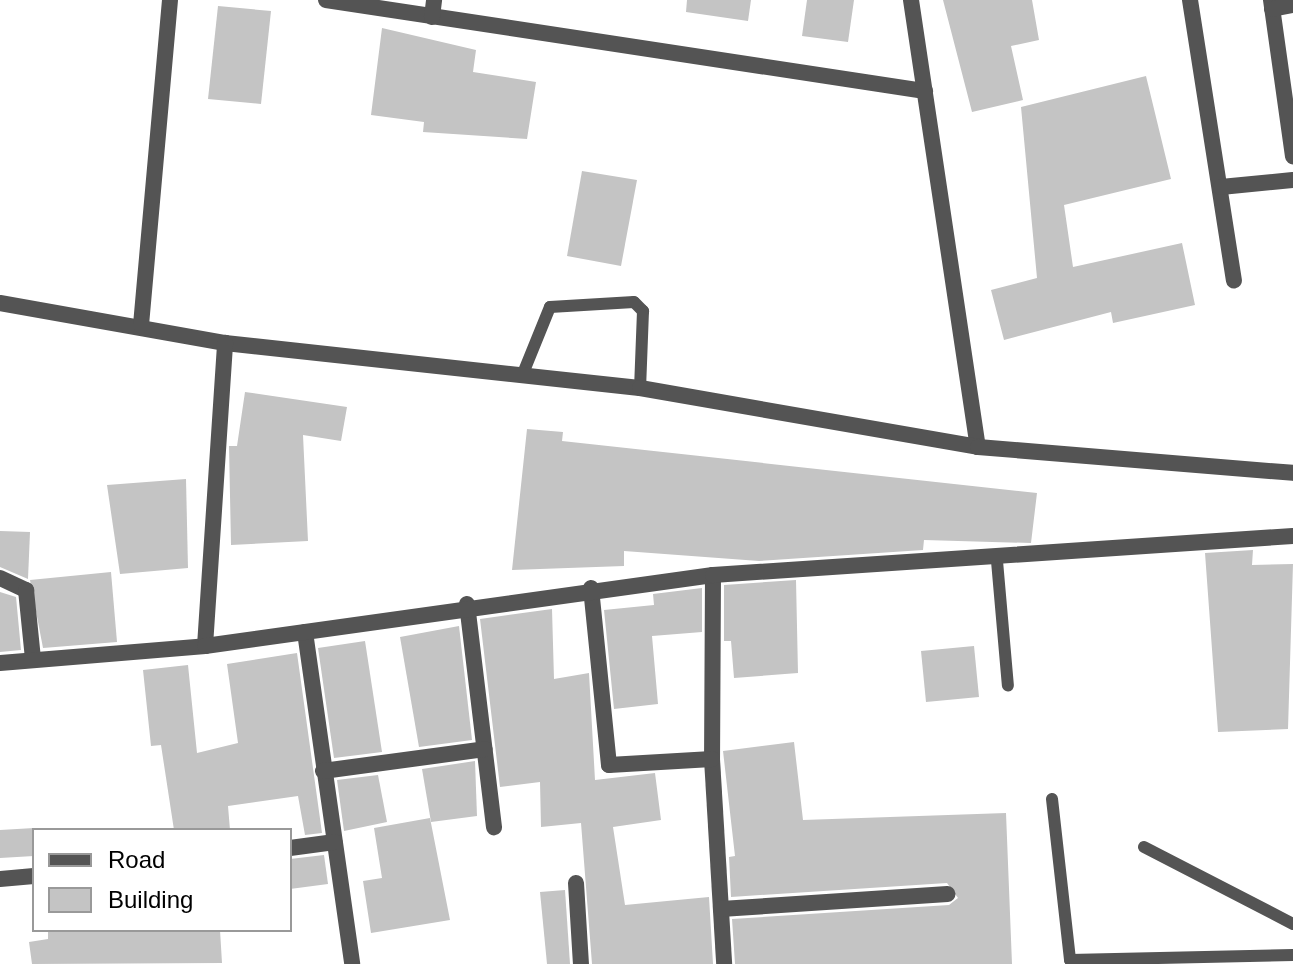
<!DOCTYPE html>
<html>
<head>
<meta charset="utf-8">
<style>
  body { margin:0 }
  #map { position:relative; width:1293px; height:964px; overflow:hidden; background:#fff; font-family:Arial,sans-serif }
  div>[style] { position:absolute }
  .building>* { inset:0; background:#c4c4c4 }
  .lane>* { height:12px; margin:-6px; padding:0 6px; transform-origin:6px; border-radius:6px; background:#545454 }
  .street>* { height:16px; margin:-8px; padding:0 8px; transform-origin:8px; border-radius:8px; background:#545454 }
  span { translate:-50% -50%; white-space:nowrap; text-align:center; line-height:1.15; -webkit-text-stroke:6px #fff; paint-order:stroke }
  .legend { position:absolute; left:32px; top:828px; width:260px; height:104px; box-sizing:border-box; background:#fff; border:2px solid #999; margin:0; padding:10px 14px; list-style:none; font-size:24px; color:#000 }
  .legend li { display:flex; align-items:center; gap:16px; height:40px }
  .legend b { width:40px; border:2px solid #999 }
</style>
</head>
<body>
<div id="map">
  <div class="building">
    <div style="clip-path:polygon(687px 0,751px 0,748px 21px,686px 12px)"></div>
    <div style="clip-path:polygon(807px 0,854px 0,848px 42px,802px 36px)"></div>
    <div style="clip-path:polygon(943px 0,1032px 0,1039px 40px,1011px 46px,1023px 100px,972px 112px)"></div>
    <div style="clip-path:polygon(218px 6px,271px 11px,261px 104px,208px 99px)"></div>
    <div style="clip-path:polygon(382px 28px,476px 50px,473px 72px,536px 82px,527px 139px,423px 132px,424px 122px,371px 115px)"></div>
    <div style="clip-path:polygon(1146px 76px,1171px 179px,1064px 205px,1073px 267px,1182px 243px,1195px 305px,1113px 323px,1111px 312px,1004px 340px,991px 290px,1037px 278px,1021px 107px)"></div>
    <div style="clip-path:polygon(582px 171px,637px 180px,621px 266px,567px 256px)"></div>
    <div style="clip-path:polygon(245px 392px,347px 407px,341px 441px,303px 435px,308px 541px,231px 545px,229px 446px,237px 446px)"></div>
    <div style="clip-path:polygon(527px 429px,563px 432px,562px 441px,1037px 493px,1031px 543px,924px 540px,923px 550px,759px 561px,624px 551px,624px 566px,512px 570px)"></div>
    <div style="clip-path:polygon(186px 479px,188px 568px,120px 574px,107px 485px)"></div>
    <div style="clip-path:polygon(0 531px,30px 532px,28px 579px,0 567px)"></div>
    <div style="clip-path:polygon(1253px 550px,1252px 565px,1293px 564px,1288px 729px,1218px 732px,1205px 553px)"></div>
    <div style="clip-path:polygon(111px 572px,117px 642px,43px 648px,30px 580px)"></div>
    <div style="clip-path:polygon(796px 580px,798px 673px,734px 678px,731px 641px,724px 641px,724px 585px)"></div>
    <div style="clip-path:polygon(702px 588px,702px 632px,652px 636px,658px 704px,614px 709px,604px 610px,654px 605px,653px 594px)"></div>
    <div style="clip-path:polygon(0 592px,16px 597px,21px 650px,0 652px)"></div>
    <div style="clip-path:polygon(552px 609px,554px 679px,589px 673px,595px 780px,655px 773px,661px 820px,613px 827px,625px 905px,709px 897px,713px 964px,592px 964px,581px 823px,541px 827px,540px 782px,500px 787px,480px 619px)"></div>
    <div style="clip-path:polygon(459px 626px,472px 740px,419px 747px,400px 637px)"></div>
    <div style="clip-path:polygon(365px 641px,382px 752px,334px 758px,318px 648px)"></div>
    <div style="clip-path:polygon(974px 646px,979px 697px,926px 702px,921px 651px)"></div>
    <div style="clip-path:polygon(297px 653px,322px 833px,305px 835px,298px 796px,228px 806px,230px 830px,174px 830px,161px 745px,151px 746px,143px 670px,188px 665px,197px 753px,238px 743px,227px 664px)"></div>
    <div style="clip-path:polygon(794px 742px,803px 820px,1006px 813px,1012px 964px,735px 964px,732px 919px,949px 905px,958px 898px,947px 883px,731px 897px,729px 857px,735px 856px,723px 751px)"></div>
    <div style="clip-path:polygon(475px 761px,477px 816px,431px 822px,422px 769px)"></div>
    <div style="clip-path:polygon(378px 775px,387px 822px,344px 831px,337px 780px)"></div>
    <div style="clip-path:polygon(430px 818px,450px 920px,371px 933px,363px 881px,382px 878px,374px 828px)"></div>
    <div style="clip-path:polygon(34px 828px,34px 856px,0 858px,0 830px)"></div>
    <div style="clip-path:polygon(324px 855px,328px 884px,290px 889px,290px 859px)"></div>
    <div style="clip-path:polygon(565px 890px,570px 964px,547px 964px,540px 892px)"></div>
    <div style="clip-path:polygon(48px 930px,220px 930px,222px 963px,32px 964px,29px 942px,48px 939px)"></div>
  </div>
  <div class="lane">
    <div style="left:524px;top:371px;width:69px;rotate:-67.9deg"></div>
    <div style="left:550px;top:307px;width:84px;rotate:-3.4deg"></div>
    <div style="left:634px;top:302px;width:13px;rotate:45deg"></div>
    <div style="left:643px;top:311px;width:77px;rotate:92.2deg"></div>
    <div style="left:997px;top:561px;width:125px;rotate:85deg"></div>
    <div style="left:1052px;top:799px;width:162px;rotate:83.6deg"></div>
    <div style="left:1070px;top:960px;width:223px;rotate:-1.3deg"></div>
    <div style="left:1144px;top:847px;width:168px;rotate:27.3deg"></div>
  </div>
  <div class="street">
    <div style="left:326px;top:0;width:606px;rotate:8.64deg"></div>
    <div style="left:911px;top:0;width:452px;rotate:81.5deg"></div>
    <div style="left:1190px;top:0;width:284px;rotate:81.1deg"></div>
    <div style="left:1271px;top:0;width:158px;rotate:82deg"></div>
    <div style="left:1272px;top:9px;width:21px;rotate:-11deg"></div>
    <div style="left:432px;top:17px;width:17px;rotate:-83deg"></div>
    <div style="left:1221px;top:187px;width:72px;rotate:-5.6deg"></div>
    <div style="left:0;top:303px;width:229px;rotate:10.1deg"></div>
    <div style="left:225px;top:343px;width:417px;rotate:6.2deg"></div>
    <div style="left:640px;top:388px;width:343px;rotate:9.9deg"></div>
    <div style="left:978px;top:447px;width:316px;rotate:4.7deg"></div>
    <div style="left:141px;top:325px;width:326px;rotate:-84.9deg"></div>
    <div style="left:713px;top:575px;width:184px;rotate:90.3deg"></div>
    <div style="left:712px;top:759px;width:205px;rotate:86.6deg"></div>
    <div style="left:0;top:578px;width:29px;rotate:25deg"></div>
    <div style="left:26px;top:590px;width:69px;rotate:84.2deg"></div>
    <div style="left:591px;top:588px;width:178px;rotate:84.2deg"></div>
    <div style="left:609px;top:765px;width:103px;rotate:-3.3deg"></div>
    <div style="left:467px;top:604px;width:225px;rotate:83.1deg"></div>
    <div style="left:305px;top:632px;width:335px;rotate:81.9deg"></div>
    <div style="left:205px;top:646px;width:304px;rotate:-86.2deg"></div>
    <div style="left:0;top:663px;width:206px;rotate:-4.7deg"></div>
    <div style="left:205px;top:646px;width:513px;rotate:-7.96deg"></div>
    <div style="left:713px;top:575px;width:581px;rotate:-3.85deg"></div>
    <div style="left:323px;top:771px;width:163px;rotate:-7.7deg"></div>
    <div style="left:290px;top:848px;width:45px;rotate:-7.6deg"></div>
    <div style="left:0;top:879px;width:34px;rotate:-5deg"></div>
    <div style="left:576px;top:883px;width:81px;rotate:86.5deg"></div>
    <div style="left:721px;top:909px;width:227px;rotate:-3.8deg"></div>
  </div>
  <ul class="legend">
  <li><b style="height:10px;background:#545454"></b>Road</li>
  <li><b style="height:22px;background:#c4c4c4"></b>Building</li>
  </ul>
</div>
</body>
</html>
